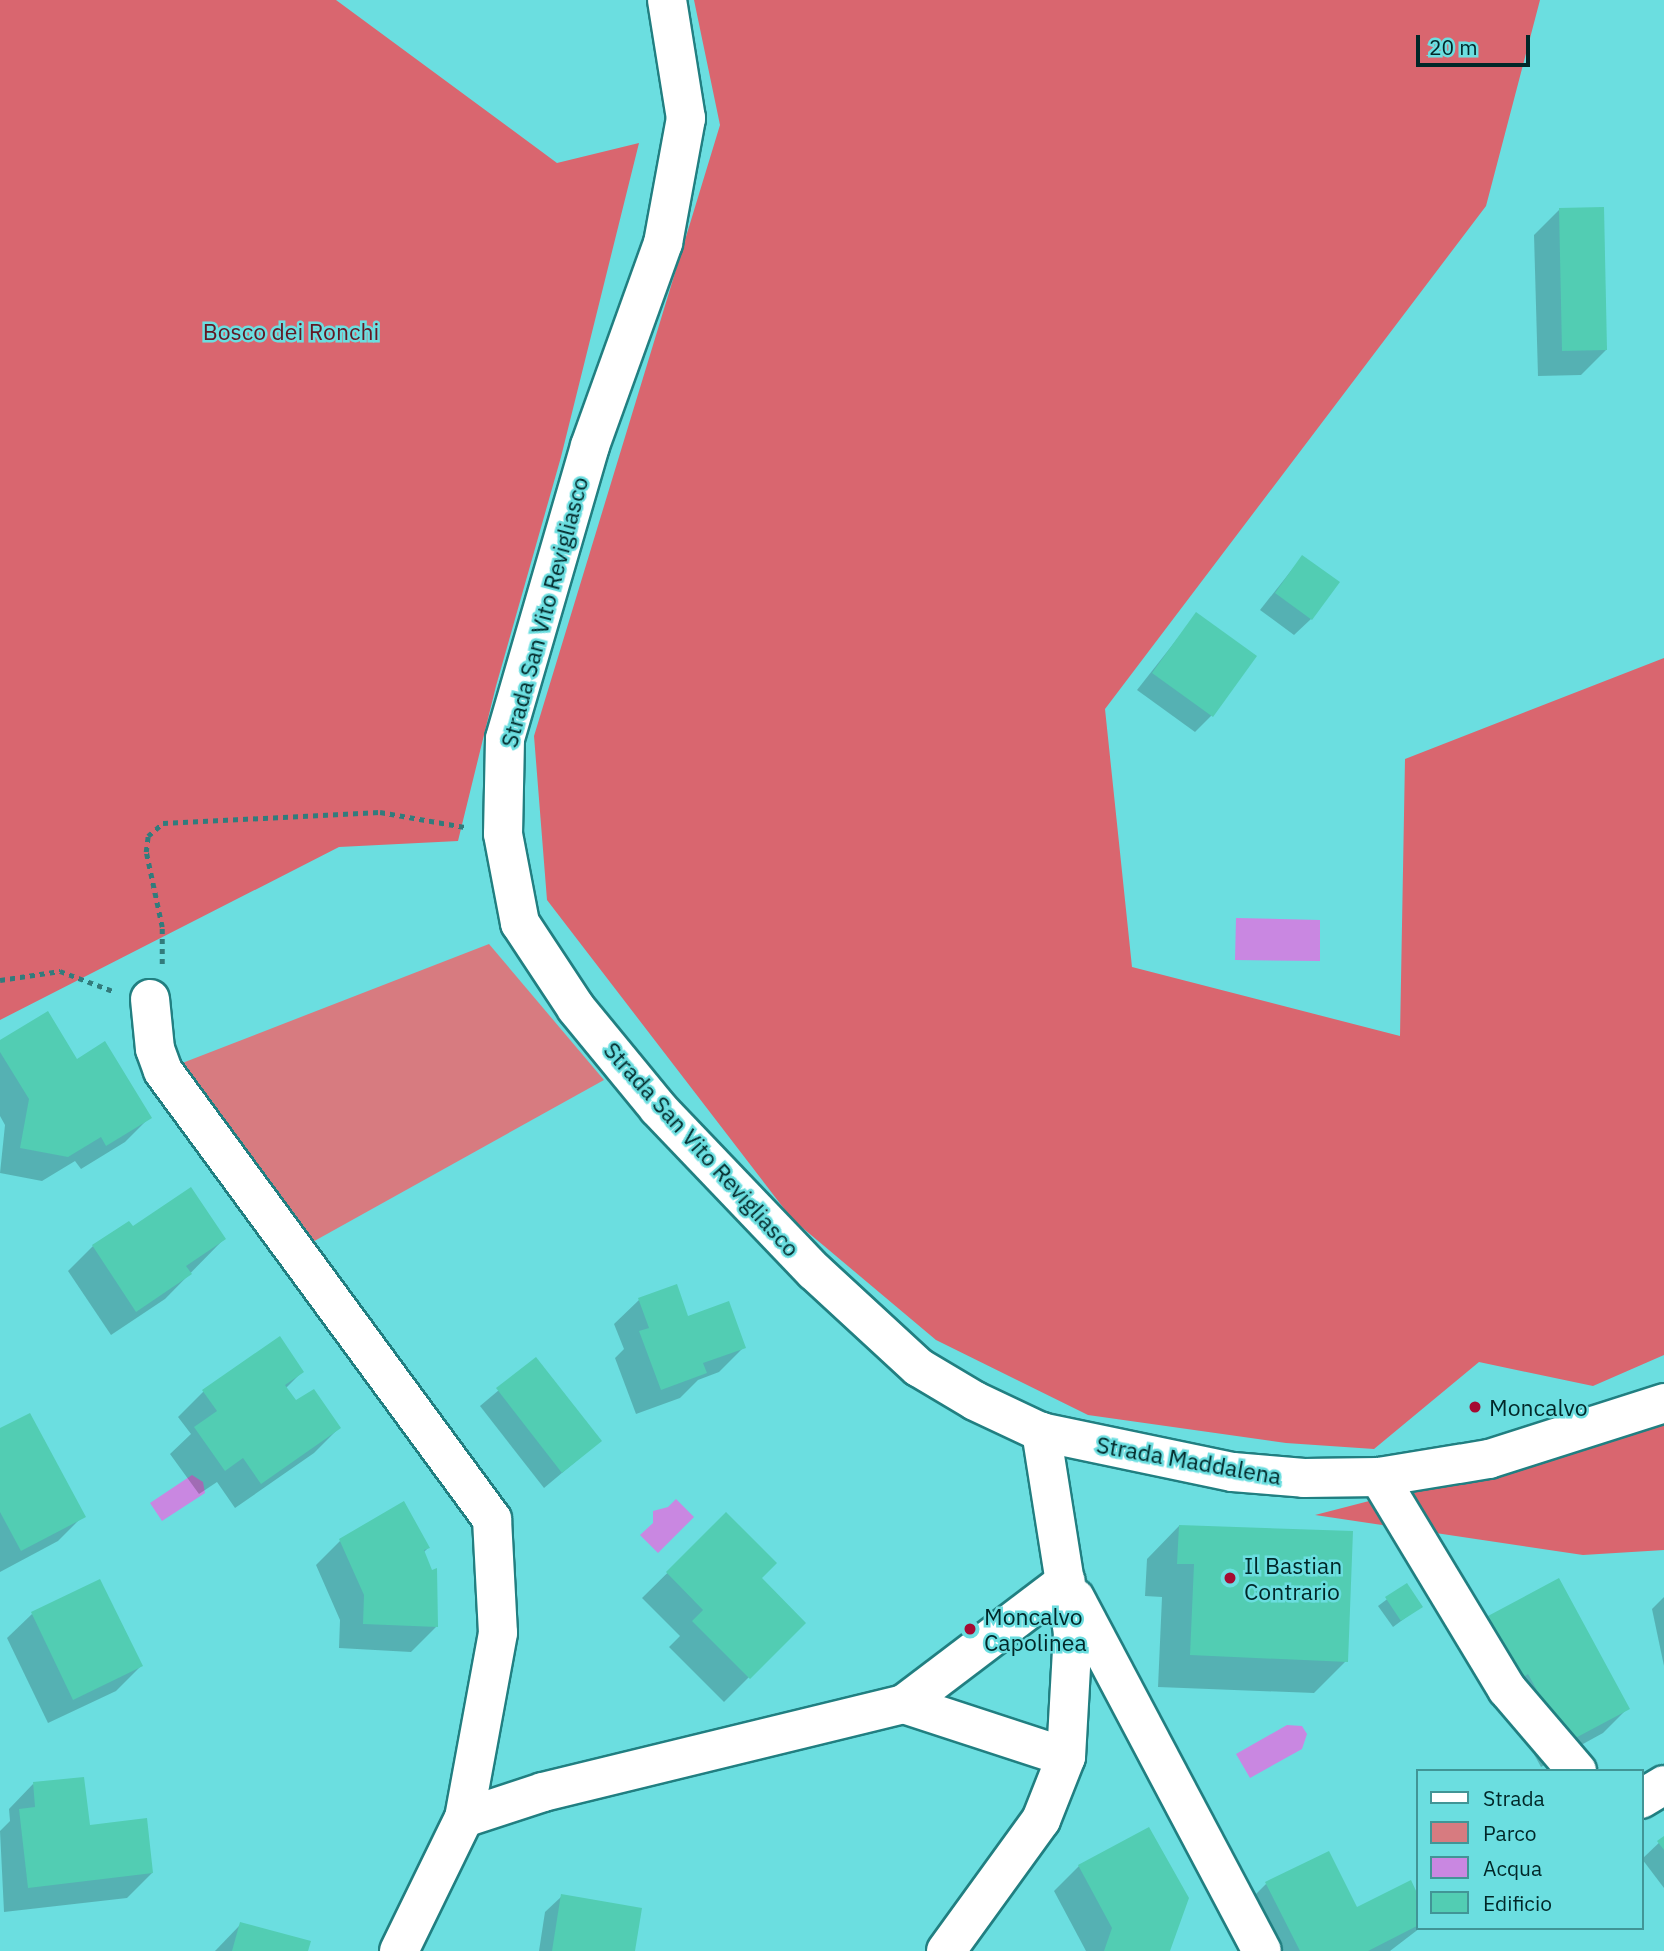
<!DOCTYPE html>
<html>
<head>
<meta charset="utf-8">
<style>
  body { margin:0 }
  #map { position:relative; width:1664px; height:1951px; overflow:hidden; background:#6bdee0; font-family:"IBM Plex Sans",sans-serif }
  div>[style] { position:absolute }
  .green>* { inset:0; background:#d77b80 }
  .forest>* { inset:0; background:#d9666f }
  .water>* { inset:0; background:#c987e1 }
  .shadow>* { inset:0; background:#0003 }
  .building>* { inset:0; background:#52cdb3 }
  .path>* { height:4.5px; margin-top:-2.25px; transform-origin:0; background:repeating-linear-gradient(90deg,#327b7c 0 5px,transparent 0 10px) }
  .roads { filter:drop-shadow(2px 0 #217f81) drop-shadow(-2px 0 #217f81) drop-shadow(0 2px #217f81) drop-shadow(0 -2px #217f81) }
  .minor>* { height:38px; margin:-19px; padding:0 19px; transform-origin:19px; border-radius:19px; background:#fff }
  .dots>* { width:19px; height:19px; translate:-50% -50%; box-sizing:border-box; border:4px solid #6bdee0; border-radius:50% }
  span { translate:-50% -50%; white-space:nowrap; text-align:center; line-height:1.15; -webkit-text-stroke:5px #6bdee0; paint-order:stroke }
  .park-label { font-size:23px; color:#621823 }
  .street-label { font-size:23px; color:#012728 }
  .poi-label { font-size:23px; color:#012728 }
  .left { translate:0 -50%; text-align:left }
  .legend { position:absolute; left:1416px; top:1769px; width:228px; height:161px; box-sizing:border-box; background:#6bdee0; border:2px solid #419596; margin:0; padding:9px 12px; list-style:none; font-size:21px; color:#012728 }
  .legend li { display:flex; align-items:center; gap:14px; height:35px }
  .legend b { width:35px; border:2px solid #419596 }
  .scale { position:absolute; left:1416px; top:35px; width:114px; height:32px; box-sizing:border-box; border:4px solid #012728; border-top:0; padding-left:9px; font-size:21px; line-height:24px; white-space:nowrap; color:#012728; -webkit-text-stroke:5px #6bdee0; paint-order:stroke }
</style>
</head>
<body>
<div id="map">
  <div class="green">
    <div style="clip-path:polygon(489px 944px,604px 1080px,309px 1244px,172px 1067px)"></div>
  </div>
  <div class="forest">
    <div style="clip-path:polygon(0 0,336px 0,557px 163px,639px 143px,561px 457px,496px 686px,458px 841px,339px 847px,0 1020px)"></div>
    <div style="clip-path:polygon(694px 0,1540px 0,1486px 206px,1105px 709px,1132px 967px,1400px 1036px,1405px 759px,1664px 658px,1664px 1355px,1593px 1386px,1479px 1362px,1374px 1449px,1286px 1443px,1088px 1415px,936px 1340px,792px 1219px,547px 900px,534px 736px,720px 125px)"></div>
    <div style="clip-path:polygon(1664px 1425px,1664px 1550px,1583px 1555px,1315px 1515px)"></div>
  </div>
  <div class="water">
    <div style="clip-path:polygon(1236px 918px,1320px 920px,1320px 961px,1235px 960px)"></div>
    <div style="clip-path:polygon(192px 1475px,203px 1482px,205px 1493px,162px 1521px,150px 1503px)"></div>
    <div style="clip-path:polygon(676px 1499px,694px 1517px,658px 1553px,640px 1535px,653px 1523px,653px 1511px,668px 1507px)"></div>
    <div style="clip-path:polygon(1287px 1725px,1302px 1726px,1307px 1734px,1302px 1749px,1250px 1778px,1236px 1754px)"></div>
  </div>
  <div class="shadow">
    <div style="clip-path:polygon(1559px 210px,1606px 350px,1581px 375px,1538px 376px,1534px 235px)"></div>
    <div style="clip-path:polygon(1302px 557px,1311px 619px,1294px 635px,1260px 610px)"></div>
    <div style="clip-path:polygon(1196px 615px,1212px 715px,1195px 732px,1137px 690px)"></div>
    <div style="clip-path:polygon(0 1042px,77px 1061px,150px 1117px,125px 1142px,81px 1169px,75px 1161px,42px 1181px,0 1173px,5px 1125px,0 1116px)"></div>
    <div style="clip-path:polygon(133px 1228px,224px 1239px,165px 1299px,111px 1335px,68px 1271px,93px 1246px)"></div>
    <div style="clip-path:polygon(639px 1300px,687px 1318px,744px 1347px,719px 1372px,698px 1380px,680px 1398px,636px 1414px,615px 1358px,624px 1349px,614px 1324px)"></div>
    <div style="clip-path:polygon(279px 1339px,302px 1372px,286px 1388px,296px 1403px,339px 1428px,314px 1453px,235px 1508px,217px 1482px,199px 1494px,170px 1454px,191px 1434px,178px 1417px,203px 1392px)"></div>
    <div style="clip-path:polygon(536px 1359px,600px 1441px,544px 1488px,480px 1406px)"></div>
    <div style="clip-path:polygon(0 1430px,83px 1516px,58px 1541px,0 1572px)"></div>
    <div style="clip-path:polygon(726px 1515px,760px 1579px,803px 1623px,724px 1702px,669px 1647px,680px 1636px,642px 1598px)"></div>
    <div style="clip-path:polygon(1179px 1526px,1346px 1661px,1314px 1693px,1158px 1687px,1162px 1597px,1145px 1596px,1147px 1559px)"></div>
    <div style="clip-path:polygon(341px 1540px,428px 1548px,423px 1553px,436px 1627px,411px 1652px,339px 1648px,340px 1620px,316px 1565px)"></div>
    <div style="clip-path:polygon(1406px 1585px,1420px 1607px,1393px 1627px,1378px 1606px)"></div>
    <div style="clip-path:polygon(1664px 1597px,1664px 1666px,1652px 1609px)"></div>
    <div style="clip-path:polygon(32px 1614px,141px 1666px,116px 1691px,48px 1723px,7px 1638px)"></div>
    <div style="clip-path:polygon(1489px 1617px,1628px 1708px,1603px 1733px,1541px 1767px,1503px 1698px,1464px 1642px)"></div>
    <div style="clip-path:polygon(33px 1784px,88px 1827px,152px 1873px,127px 1898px,4px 1912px,0 1831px,10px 1821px,9px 1809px)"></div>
    <div style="clip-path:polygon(1149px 1829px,1168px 1951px,1086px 1951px,1054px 1891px,1079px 1866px)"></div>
    <div style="clip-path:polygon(1664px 1838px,1664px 1888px,1642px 1859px)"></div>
    <div style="clip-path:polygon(1410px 1883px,1417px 1897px,1420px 1928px,1390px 1951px,1263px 1951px,1241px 1909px,1266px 1884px,1356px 1909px)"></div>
    <div style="clip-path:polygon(562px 1896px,633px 1951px,539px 1951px,545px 1912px)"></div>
    <div style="clip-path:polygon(241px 1924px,306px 1951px,215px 1951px)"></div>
  </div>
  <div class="building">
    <div style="clip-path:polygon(1604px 207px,1607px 350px,1562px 351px,1559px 208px)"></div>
    <div style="clip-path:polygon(1302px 555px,1340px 582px,1312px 620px,1275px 593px)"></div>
    <div style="clip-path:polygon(1196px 612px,1257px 656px,1213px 717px,1152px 673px)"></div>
    <div style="clip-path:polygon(48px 1011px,77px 1059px,105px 1041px,152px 1118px,106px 1146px,101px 1137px,68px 1157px,20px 1148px,29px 1099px,0 1052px,0 1040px)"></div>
    <div style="clip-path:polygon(191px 1187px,226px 1239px,186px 1266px,192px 1274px,136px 1312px,92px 1245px,129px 1221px,133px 1226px)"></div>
    <div style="clip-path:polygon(677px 1284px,688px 1316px,729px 1301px,746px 1348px,703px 1363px,707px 1373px,661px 1390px,639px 1331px,649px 1328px,638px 1298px)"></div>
    <div style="clip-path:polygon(280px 1336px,304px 1372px,285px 1385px,296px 1400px,314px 1389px,341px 1428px,261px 1484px,243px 1458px,225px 1471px,194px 1427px,217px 1411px,202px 1390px)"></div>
    <div style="clip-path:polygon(536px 1357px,602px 1441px,562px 1473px,496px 1388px)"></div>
    <div style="clip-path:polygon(30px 1413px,86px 1517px,21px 1551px,0 1512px,0 1428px)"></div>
    <div style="clip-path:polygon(404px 1501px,430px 1548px,424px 1550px,432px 1570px,437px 1568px,438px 1627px,363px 1624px,364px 1595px,339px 1539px)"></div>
    <div style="clip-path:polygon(726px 1512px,777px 1563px,762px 1578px,806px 1623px,750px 1679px,692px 1621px,703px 1610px,666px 1572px)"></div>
    <div style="clip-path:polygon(1179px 1525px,1353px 1531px,1348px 1662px,1190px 1655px,1194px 1564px,1177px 1564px)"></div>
    <div style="clip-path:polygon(1559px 1578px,1630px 1709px,1566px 1743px,1528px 1674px,1522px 1678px,1488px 1616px)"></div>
    <div style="clip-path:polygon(100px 1579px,143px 1666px,73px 1700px,31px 1612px)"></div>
    <div style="clip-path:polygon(1407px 1583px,1423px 1607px,1401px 1621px,1385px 1597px)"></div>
    <div style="clip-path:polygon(84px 1777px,90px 1825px,147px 1818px,153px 1873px,28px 1888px,19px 1809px,35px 1807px,33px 1782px)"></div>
    <div style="clip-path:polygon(1149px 1827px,1189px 1898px,1170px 1951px,1104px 1951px,1112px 1928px,1078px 1865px)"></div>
    <div style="clip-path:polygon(1664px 1836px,1664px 1850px,1657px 1841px)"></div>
    <div style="clip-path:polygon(1329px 1851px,1357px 1907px,1411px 1880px,1417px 1893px,1417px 1926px,1368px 1951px,1300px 1951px,1265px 1882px)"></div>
    <div style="clip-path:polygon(561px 1894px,642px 1908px,635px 1951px,552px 1951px)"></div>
    <div style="clip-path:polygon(240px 1922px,311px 1941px,308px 1951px,232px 1951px)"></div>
  </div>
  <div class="path">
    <div style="left:162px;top:964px;width:37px;rotate:-90deg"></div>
    <div style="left:162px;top:927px;width:77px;rotate:-102deg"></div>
    <div style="left:146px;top:852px;width:16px;rotate:-83deg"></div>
    <div style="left:148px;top:836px;width:20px;rotate:-41deg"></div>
    <div style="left:163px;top:823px;width:217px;rotate:-2.9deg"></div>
    <div style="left:380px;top:812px;width:86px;rotate:10deg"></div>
    <div style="left:0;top:980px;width:61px;rotate:-8.5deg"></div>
    <div style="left:60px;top:971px;width:57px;rotate:20.7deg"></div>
  </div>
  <div class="roads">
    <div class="minor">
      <div style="left:667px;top:0;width:120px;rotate:80.9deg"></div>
      <div style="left:686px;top:118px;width:127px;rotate:100.4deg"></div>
      <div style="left:663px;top:243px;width:216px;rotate:109.8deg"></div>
      <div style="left:590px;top:446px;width:305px;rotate:106.2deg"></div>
      <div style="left:505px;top:739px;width:95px;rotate:91.2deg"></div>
      <div style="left:503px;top:834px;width:91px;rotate:79.2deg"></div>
      <div style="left:520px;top:923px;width:102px;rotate:56.6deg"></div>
      <div style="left:576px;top:1008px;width:129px;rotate:50.6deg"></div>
      <div style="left:658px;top:1108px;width:226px;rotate:46.3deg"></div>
      <div style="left:814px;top:1271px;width:142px;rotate:42.7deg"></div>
      <div style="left:918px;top:1367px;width:66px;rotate:30.8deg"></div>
      <div style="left:975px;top:1401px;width:73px;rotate:25.2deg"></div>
      <div style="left:1041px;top:1432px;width:196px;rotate:11.8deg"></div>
      <div style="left:1233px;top:1472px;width:71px;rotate:4.8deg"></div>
      <div style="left:1304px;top:1478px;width:75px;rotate:-0.8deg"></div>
      <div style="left:1379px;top:1477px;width:111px;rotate:-9.3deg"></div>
      <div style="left:1489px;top:1459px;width:184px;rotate:-17.7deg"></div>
      <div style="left:150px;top:999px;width:50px;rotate:84.3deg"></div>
      <div style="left:155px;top:1049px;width:23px;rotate:70deg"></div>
      <div style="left:163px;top:1071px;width:556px;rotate:53.71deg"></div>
      <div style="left:492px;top:1519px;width:114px;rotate:87deg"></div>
      <div style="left:498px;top:1633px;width:188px;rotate:100.4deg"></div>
      <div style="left:1379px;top:1477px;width:248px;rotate:58.9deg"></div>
      <div style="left:1507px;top:1689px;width:108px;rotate:49.5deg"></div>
      <div style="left:1075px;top:1598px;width:399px;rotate:62.1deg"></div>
      <div style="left:904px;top:1704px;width:170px;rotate:18.1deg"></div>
      <div style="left:1641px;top:1799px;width:27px;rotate:-31deg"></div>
      <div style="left:399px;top:1951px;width:148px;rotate:-64deg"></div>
      <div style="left:464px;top:1818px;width:83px;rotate:-18.2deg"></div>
      <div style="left:543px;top:1792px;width:372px;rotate:-13.7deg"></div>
      <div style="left:904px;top:1704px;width:203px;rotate:-37.2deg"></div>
      <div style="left:946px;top:1951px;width:162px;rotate:-54.1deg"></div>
      <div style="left:1041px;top:1820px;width:68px;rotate:-68.4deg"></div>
      <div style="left:1066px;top:1757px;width:124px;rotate:-86.8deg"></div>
      <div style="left:1073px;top:1633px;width:204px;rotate:-99deg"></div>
    </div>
  </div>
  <div class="dots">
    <div style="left:1475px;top:1407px;background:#a50a32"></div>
    <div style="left:1230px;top:1578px;background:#a50a32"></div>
    <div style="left:970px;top:1629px;background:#a50a32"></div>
  </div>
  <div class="park-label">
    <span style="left:291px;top:331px">Bosco dei Ronchi</span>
  </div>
  <div class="street-label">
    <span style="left:544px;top:612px;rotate:-75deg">Strada San Vito Revigliasco</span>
    <span style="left:702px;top:1149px;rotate:48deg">Strada San Vito Revigliasco</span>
    <span style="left:1189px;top:1460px;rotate:10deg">Strada Maddalena</span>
  </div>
  <div class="poi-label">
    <span class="left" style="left:1489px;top:1407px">Moncalvo</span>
    <span class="left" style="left:1244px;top:1578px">Il Bastian<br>Contrario</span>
    <span class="left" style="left:984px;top:1629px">Moncalvo<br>Capolinea</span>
  </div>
  <ul class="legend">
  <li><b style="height:9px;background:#fff"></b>Strada</li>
  <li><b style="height:19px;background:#d77b80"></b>Parco</li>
  <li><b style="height:19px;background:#c987e1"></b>Acqua</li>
  <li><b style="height:19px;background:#52cdb3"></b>Edificio</li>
  </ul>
  <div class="scale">20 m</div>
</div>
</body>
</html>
